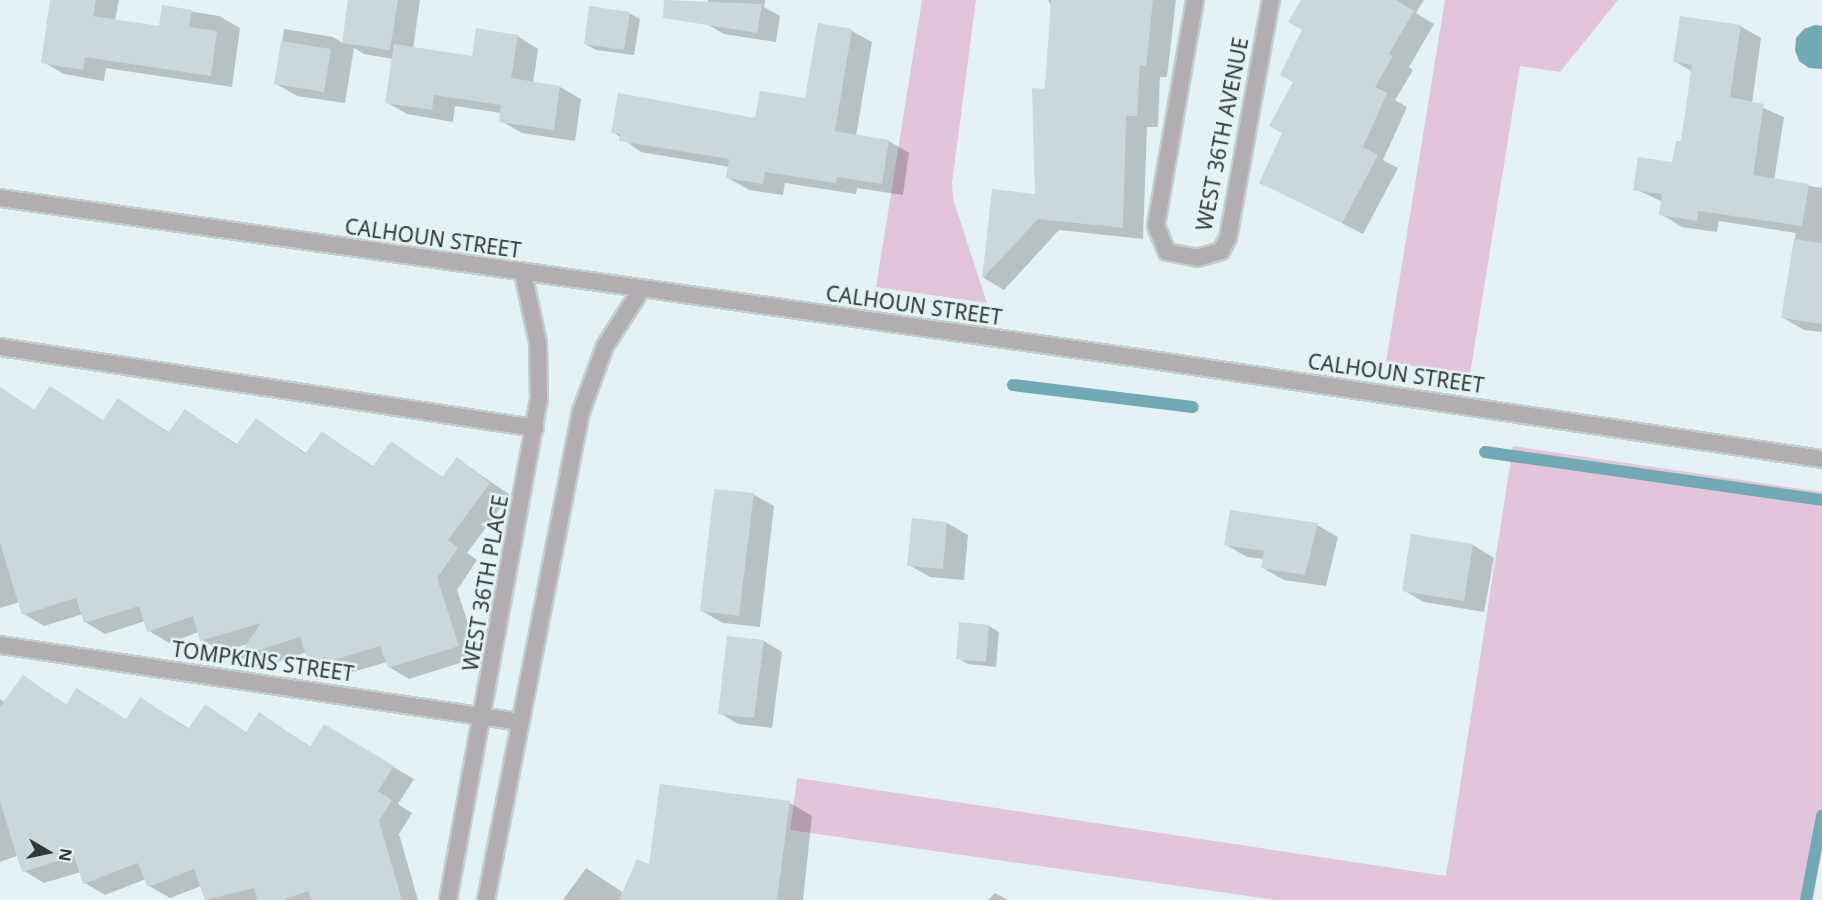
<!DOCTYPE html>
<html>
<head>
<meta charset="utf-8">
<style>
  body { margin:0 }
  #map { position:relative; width:1822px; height:900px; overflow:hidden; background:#e5f2f5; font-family:"Noto Sans",sans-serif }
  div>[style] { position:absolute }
  .green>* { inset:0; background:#e3c5db }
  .water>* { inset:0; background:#71aab5 }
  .shadow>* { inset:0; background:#0003 }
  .stream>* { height:12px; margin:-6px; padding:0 6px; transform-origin:6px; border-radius:6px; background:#71aab5 }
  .building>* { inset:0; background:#cbd7da }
  .roads { filter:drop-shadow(2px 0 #c1cdcf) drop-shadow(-2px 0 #c1cdcf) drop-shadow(0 2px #c1cdcf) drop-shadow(0 -2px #c1cdcf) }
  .minor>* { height:16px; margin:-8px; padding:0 8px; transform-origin:8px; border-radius:8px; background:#b1adb0 }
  span { translate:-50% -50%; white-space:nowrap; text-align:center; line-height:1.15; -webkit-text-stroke:5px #e5f2f5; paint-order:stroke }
  .street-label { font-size:21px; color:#323738 }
  .north { position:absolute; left:18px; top:822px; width:60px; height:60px; -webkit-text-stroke:4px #e5f2f5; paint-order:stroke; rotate:99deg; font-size:16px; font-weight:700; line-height:24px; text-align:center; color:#323738 }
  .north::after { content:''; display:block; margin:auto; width:21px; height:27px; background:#323738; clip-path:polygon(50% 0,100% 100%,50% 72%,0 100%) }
</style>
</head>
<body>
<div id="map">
  <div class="green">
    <div style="clip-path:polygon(922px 0,976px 0,952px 183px,953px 199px,987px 303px,876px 287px)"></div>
    <div style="clip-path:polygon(1445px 0,1618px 0,1560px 72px,1520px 66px,1470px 374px,1386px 362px)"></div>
    <div style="clip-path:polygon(1513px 446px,1822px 492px,1822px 850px,1813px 900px,1275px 900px,790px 830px,797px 778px,1446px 876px)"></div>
  </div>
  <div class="water">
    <div style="clip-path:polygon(1815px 25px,1822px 26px,1822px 69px,1809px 68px,1799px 61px,1795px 50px,1796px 38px,1804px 29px)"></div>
  </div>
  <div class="shadow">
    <div style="clip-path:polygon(52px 0,119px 0,115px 21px,160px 28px,164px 7px,219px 16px,240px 28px,232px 87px,106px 68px,104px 81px,64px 74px,43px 62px)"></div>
    <div style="clip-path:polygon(350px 0,420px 0,413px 49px,473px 58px,517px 36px,538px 49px,533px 83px,560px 87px,581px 99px,575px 141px,522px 133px,501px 121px,501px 113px,455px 106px,453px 122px,407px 114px,386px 102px,393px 59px,364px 54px,354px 48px,345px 103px,297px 96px,276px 84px,284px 29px,333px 37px,343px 43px)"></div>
    <div style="clip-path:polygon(708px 0,765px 0,764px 7px,780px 16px,776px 42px,724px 34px,705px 23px)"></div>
    <div style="clip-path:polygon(1048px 0,1176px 0,1167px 77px,1160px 77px,1158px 127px,1147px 127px,1143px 239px,1059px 230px,1004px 290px,984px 278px,993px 191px,1036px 196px,1052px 7px)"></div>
    <div style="clip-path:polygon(1303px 0,1424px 0,1416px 13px,1434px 24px,1409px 67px,1413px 70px,1395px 100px,1407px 107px,1383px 160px,1398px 168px,1363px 234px,1261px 182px,1283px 133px,1304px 30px)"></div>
    <div style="clip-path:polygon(629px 13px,640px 19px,634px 55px,596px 50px,585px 44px)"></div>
    <div style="clip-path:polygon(819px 25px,852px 31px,872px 42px,856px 136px,889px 141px,909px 153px,903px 195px,857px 188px,856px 194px,785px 183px,783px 195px,749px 190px,728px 178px,730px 167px,641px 152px,613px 132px,757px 120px,806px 100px)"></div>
    <div style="clip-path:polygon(1740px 26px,1761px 38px,1752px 103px,1784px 117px,1774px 180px,1822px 188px,1822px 332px,1804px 330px,1783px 318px,1796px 233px,1719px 221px,1717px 232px,1682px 227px,1661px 214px,1663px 202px,1635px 189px,1674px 164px,1682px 143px,1693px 72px,1674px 61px)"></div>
    <div style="clip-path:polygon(0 387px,35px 411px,104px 421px,119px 400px,170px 433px,186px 411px,238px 445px,257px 420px,307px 454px,323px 433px,374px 467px,391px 443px,444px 478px,458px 459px,510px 495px,467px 553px,477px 560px,457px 590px,479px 657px,409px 679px,389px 667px,387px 662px,349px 673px,342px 669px,330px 674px,310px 662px,307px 652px,259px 668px,240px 657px,249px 644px,222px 651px,202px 640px,199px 632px,169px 643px,149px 631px,145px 621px,105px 634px,85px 622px,83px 614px,44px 626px,24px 614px,20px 602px,0 608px)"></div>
    <div style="clip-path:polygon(753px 494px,774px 506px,760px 627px,723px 623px,702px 611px)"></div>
    <div style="clip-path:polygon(914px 520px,947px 523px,968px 535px,964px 580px,930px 577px,909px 565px)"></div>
    <div style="clip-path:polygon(1317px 525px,1338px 537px,1326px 586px,1284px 580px,1263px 568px,1264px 559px,1247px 557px,1226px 545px)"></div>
    <div style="clip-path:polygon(1412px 536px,1473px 545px,1494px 558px,1484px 612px,1424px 602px,1403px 590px)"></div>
    <div style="clip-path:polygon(961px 623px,989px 626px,999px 632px,996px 667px,968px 664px,958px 658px)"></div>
    <div style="clip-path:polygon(764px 641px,782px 652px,772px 728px,738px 724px,720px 713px)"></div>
    <div style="clip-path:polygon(23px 677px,67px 705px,127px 720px,141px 699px,190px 729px,206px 706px,247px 733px,259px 714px,311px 747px,324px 726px,414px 779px,398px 804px,412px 813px,399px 834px,418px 900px,206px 900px,201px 886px,170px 898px,149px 886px,146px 879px,105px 895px,85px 883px,81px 872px,44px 883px,24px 871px,19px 855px,0 862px,0 699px,10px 706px)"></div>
    <div style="clip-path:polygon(661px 786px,790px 803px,812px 816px,803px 900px,563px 900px,586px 868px,624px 893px,650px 866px)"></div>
    <div style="clip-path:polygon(995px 893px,1008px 900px,988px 900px)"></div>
  </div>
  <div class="stream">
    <div style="left:1013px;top:385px;width:181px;rotate:7deg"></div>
    <div style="left:1485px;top:452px;width:340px;rotate:8.1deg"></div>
    <div style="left:1806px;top:900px;width:86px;rotate:-79.2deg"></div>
  </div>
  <div class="building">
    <div style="clip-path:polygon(50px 0,96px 0,93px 16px,159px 26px,162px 5px,192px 10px,189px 27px,217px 31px,211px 76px,85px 57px,83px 70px,41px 63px)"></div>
    <div style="clip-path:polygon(348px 0,398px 0,390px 50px,342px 43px)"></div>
    <div style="clip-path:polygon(664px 0,762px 4px,757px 33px,663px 18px)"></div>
    <div style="clip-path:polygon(1051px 0,1153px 0,1146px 66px,1140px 65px,1137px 116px,1126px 116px,1123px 228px,1038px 219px,982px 279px,992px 189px,1035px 194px,1032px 88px,1045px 89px)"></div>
    <div style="clip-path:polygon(1301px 0,1396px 0,1414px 11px,1389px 54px,1393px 56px,1375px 87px,1387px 93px,1363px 147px,1378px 155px,1342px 223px,1259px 183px,1282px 133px,1269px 126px,1293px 82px,1280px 75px,1302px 30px,1288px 22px)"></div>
    <div style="clip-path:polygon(589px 6px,630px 12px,624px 50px,584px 44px)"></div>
    <div style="clip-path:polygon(1680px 16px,1741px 25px,1730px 97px,1764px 104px,1753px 175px,1809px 184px,1802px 226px,1698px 211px,1697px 221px,1659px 215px,1662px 194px,1633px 190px,1638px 157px,1672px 162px,1676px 141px,1681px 141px,1692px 65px,1673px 62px)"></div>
    <div style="clip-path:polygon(818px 23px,852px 29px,835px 131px,889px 140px,882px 184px,837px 177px,836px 183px,765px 172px,763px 184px,726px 178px,729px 159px,619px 141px,620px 134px,611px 133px,618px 93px,755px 118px,760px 91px,805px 98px)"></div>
    <div style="clip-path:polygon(476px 28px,518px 35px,511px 78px,560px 86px,554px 130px,499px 122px,501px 105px,434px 95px,432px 110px,385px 103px,394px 44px,472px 56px)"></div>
    <div style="clip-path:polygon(281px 41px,331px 49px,324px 92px,274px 84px)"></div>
    <div style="clip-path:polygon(1794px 239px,1822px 243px,1822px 324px,1781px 318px)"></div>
    <div style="clip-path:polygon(50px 386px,103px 420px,118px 398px,168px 433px,185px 409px,236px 445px,256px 418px,305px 454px,322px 431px,372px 467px,391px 441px,442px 477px,457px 457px,490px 483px,448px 540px,458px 548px,437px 578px,459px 646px,388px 668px,380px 646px,327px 662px,325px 657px,309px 663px,300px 637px,238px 657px,261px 623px,200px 641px,193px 616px,147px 632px,139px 606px,84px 623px,76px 598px,22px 615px,0 543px,0 387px,34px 410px)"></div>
    <div style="clip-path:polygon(714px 489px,754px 493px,739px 616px,700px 611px)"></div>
    <div style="clip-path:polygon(1230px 510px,1318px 523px,1305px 575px,1261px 568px,1264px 551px,1224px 545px)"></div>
    <div style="clip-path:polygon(912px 518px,947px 522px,943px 569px,907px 566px)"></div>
    <div style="clip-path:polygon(1411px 534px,1473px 544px,1464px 601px,1402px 591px)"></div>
    <div style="clip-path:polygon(959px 622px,989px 625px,986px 662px,956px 659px)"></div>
    <div style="clip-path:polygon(727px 636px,764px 640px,754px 718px,718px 714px)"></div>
    <div style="clip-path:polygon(23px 675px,66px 705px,76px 688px,126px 719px,140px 697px,188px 729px,205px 704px,246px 732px,259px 712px,310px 747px,324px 724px,394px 766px,378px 791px,392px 800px,379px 821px,402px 900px,312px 900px,308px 891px,282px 900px,258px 900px,254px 888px,205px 900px,194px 869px,148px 887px,138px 863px,83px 884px,74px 856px,22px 872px,0 802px,0 707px)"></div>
    <div style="clip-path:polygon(660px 784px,790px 801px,777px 900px,619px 900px,637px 859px,649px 864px)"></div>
  </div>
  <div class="roads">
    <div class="minor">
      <div style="left:1195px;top:0;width:229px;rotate:99.8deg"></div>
      <div style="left:1156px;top:226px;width:28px;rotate:67deg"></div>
      <div style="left:1167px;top:252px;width:31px;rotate:11deg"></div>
      <div style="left:1197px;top:258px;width:25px;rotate:-16deg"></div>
      <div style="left:1221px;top:251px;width:15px;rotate:-62deg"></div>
      <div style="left:1228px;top:238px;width:242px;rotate:-79.8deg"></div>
      <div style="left:0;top:198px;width:1143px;rotate:8deg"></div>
      <div style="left:1132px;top:357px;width:697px;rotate:8.41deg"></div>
      <div style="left:0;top:347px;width:541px;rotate:8.61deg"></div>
      <div style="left:0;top:645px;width:526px;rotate:8.42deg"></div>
      <div style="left:448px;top:900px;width:509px;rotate:-79.71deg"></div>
      <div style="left:539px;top:399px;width:56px;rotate:-91deg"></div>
      <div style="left:538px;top:343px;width:72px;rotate:-102.1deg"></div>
      <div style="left:486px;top:900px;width:497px;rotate:-79deg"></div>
      <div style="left:581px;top:412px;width:70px;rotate:-70deg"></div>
      <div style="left:605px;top:346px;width:67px;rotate:-57.3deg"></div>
    </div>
  </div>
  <div class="street-label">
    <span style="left:1222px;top:134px;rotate:-79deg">WEST 36TH AVENUE</span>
    <span style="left:433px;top:238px;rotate:8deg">CALHOUN STREET</span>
    <span style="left:914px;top:305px;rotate:8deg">CALHOUN STREET</span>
    <span style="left:1396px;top:373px;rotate:8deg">CALHOUN STREET</span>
    <span style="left:485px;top:583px;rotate:-80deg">WEST 36TH PLACE</span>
    <span style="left:263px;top:661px;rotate:8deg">TOMPKINS STREET</span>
  </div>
  <div class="north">N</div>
</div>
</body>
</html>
